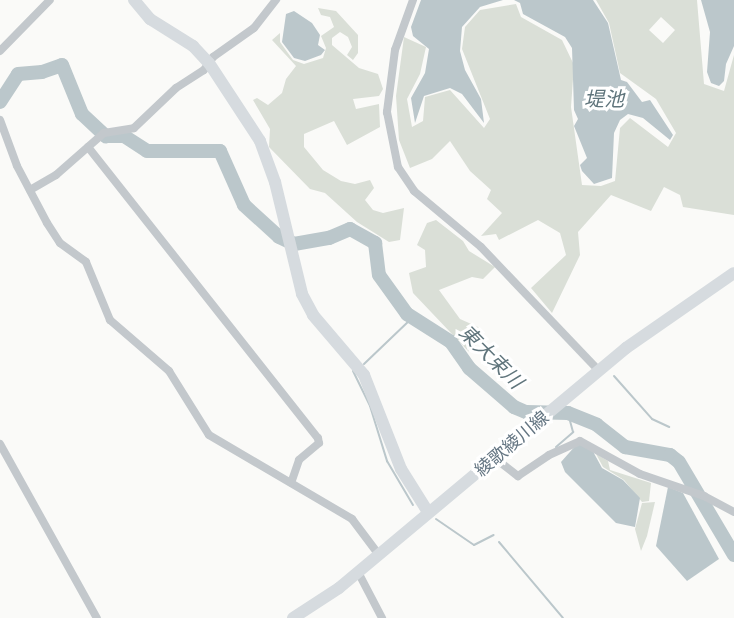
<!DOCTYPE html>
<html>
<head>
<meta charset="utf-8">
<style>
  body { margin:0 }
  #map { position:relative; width:734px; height:618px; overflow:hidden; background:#fafaf8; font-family:Roboto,"Noto Sans JP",sans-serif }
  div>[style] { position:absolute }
  .green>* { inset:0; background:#dadfd7 }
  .water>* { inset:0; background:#bbc7cb }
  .stream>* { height:2px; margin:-1px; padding:0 1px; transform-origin:1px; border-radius:1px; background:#bbc7cb }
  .river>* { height:14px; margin:-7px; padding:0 7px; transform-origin:7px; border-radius:7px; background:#bbc7cb }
  .street>* { height:8px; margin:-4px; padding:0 4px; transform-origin:4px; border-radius:4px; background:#c3c8cc }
  .secondary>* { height:12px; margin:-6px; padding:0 6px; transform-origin:6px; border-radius:6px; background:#d6dbdf }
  span { translate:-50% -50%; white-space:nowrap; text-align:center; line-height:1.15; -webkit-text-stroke:6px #fff; paint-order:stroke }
  .street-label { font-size:18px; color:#657683 }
  .water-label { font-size:20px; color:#60757c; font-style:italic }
</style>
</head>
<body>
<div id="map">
  <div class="green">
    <div style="clip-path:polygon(evenodd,596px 0,697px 0,704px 84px,724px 91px,734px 55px,734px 215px,683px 207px,680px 195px,664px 187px,651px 211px,611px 195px,578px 232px,580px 255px,552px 313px,531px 288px,566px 255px,560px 233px,538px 220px,499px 240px,496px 234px,481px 236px,502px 213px,487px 199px,491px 190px,470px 171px,450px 141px,432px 159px,410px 168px,399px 140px,396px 96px,404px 37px,426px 47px,420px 74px,407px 99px,412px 127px,423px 121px,425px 97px,450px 90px,484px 128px,490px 119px,462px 49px,465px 27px,480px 10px,516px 4px,521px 17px,562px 40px,574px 65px,571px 107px,582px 185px,601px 186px,615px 181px,620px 128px,630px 118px,668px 147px,676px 133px,656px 99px,620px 73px,609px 23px,596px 0,661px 17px,675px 30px,663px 43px,649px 30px,661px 17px)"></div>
    <div style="clip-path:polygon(318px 8px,336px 11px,358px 35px,358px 53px,353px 60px,347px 55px,352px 47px,348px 37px,340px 32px,332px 38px,332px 45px,359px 68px,378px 74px,383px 89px,379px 96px,353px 99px,356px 109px,379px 104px,380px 127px,347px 145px,334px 121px,304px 134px,304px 147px,323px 170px,341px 181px,355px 184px,370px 180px,374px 188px,365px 200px,373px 210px,383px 213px,404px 208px,400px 240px,389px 242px,357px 222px,325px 193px,310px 189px,269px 147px,270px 129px,253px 100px,257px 98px,268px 105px,282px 93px,286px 79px,296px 66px,272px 40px,280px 33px,280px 42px,293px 60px,304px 64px,323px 58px,326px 48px,321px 36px,334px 27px,330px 17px,321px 15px)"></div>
    <div style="clip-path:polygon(436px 220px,463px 241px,469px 251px,495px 267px,483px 279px,472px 277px,439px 290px,460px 319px,478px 327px,485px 337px,469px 352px,413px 293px,409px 273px,426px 267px,425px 250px,417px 245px,427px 223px)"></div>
    <div style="clip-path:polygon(596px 454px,608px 461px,610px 470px,651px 483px,649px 501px,642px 502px,624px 480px,603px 467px)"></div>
    <div style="clip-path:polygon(655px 502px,647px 536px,641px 551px,635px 529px,642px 503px)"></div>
  </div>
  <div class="water">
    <div style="clip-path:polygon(421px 0,503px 0,480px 7px,462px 27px,460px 51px,465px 70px,481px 99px,484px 123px,462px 94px,450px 88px,424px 96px,415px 123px,411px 98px,425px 73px,429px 49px,413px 36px,411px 27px)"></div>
    <div style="clip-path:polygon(514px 0,593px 0,608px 23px,621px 80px,627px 82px,642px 102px,650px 100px,673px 135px,670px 140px,643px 118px,628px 114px,620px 120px,614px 133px,612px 178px,594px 184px,582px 171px,580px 165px,587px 158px,574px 126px,578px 119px,574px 110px,572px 48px,565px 37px,523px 14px,520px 3px)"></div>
    <div style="clip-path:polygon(701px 0,734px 0,734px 46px,726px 64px,724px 81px,719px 86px,711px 83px,707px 72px,710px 32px)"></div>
    <div style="clip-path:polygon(294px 11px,312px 23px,320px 35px,318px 45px,325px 50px,321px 55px,305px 61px,294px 58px,282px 42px,286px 14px)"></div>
    <div style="clip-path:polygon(577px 444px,590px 446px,602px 468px,623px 480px,640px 498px,635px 527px,616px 523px,565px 472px,561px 462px)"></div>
    <div style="clip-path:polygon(668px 487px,683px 493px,719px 559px,687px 581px,656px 546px)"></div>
  </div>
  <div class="stream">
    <div style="left:364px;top:364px;width:68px;rotate:-43.8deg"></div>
    <div style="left:353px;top:371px;width:39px;rotate:64deg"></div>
    <div style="left:370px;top:406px;width:58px;rotate:72.8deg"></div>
    <div style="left:387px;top:461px;width:51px;rotate:59.4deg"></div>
    <div style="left:614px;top:376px;width:57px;rotate:48.5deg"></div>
    <div style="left:652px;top:419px;width:19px;rotate:25deg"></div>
    <div style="left:556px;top:447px;width:23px;rotate:-41deg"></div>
    <div style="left:573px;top:432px;width:20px;rotate:-105deg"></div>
    <div style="left:436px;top:519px;width:46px;rotate:34.4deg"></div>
    <div style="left:474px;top:545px;width:22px;rotate:-27deg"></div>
    <div style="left:499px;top:542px;width:99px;rotate:49.9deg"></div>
  </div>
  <div class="river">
    <div style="left:0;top:102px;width:33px;rotate:-57deg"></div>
    <div style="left:18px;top:74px;width:24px;rotate:-5deg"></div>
    <div style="left:42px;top:72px;width:21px;rotate:-19deg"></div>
    <div style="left:62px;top:65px;width:53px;rotate:67.8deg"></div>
    <div style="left:82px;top:114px;width:33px;rotate:43deg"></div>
    <div style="left:106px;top:136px;width:18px"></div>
    <div style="left:124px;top:136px;width:27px;rotate:33deg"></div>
    <div style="left:147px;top:151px;width:73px"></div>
    <div style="left:220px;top:151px;width:59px;rotate:66deg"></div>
    <div style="left:244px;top:205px;width:47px;rotate:42.4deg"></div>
    <div style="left:279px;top:237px;width:17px;rotate:25deg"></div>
    <div style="left:294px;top:244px;width:36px;rotate:-10deg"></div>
    <div style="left:329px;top:238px;width:23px;rotate:-23deg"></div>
    <div style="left:350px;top:229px;width:29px;rotate:29deg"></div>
    <div style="left:375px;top:243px;width:32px;rotate:83deg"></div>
    <div style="left:379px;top:275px;width:48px;rotate:54.3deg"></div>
    <div style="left:407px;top:314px;width:52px;rotate:32.5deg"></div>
    <div style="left:451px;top:342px;width:32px;rotate:55deg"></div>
    <div style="left:469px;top:368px;width:60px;rotate:40.9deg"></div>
    <div style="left:514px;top:407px;width:13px;rotate:23deg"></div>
    <div style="left:526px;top:412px;width:42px;rotate:1.4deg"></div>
    <div style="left:568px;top:413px;width:31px;rotate:22deg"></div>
    <div style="left:597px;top:425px;width:36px;rotate:38deg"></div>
    <div style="left:625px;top:447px;width:46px;rotate:10.1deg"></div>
    <div style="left:670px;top:455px;width:11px;rotate:38deg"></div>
    <div style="left:679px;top:462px;width:108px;rotate:59.4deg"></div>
  </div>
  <div class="street">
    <div style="left:413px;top:0;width:53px;rotate:109.8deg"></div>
    <div style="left:395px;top:50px;width:63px;rotate:97.4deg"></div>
    <div style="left:387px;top:112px;width:56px;rotate:78.7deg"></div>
    <div style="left:398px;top:167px;width:29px;rotate:56deg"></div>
    <div style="left:414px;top:191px;width:87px;rotate:39.9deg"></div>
    <div style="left:481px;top:247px;width:171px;rotate:46.4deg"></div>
    <div style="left:0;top:51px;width:71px;rotate:-45.6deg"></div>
    <div style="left:0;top:120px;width:49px;rotate:69.7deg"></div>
    <div style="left:17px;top:166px;width:64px;rotate:62.2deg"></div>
    <div style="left:47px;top:223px;width:24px;rotate:57deg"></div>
    <div style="left:60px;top:243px;width:32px;rotate:36deg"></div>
    <div style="left:86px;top:262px;width:63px;rotate:67.5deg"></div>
    <div style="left:110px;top:320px;width:78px;rotate:40.8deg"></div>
    <div style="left:169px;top:371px;width:75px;rotate:58deg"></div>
    <div style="left:209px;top:435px;width:166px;rotate:30.4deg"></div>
    <div style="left:352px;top:519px;width:45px;rotate:53.1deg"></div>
    <div style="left:88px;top:147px;width:371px;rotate:51.7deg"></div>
    <div style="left:318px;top:438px;width:5px;rotate:79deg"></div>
    <div style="left:319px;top:443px;width:26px;rotate:140deg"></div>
    <div style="left:299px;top:460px;width:24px;rotate:109deg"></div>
    <div style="left:30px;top:190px;width:30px;rotate:-30deg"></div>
    <div style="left:56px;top:175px;width:64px;rotate:-41.2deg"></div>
    <div style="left:104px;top:133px;width:30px;rotate:-9deg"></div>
    <div style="left:134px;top:128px;width:58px;rotate:-43.6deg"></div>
    <div style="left:176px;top:88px;width:33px;rotate:-33deg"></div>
    <div style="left:204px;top:70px;width:16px;rotate:-55deg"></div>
    <div style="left:213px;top:57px;width:50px;rotate:-35.3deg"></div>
    <div style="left:254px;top:28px;width:36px;rotate:-52deg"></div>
    <div style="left:0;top:444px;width:199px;rotate:60.9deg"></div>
    <div style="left:496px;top:459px;width:28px;rotate:38deg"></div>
    <div style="left:518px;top:476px;width:37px;rotate:-34deg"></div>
    <div style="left:549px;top:455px;width:34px;rotate:-24deg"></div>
    <div style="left:580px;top:441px;width:68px;rotate:28.8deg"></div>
    <div style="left:640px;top:474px;width:68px;rotate:19deg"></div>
    <div style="left:704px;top:496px;width:34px;rotate:28deg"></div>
    <div style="left:358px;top:572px;width:52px;rotate:62.4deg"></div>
  </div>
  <div class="secondary">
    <div style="left:134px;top:0;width:25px;rotate:50deg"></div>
    <div style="left:150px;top:19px;width:51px;rotate:32.1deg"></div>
    <div style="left:193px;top:46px;width:23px;rotate:47deg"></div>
    <div style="left:209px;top:63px;width:93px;rotate:56.8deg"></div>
    <div style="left:260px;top:141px;width:44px;rotate:69.9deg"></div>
    <div style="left:275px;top:182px;width:115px;rotate:76.4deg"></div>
    <div style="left:302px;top:294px;width:24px;rotate:62deg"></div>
    <div style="left:313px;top:315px;width:79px;rotate:49.6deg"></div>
    <div style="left:364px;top:375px;width:101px;rotate:68.5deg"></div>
    <div style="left:401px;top:469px;width:51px;rotate:57.9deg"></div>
    <div style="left:293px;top:618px;width:55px;rotate:-33.1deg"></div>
    <div style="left:339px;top:588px;width:374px;rotate:-39.9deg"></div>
    <div style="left:626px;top:348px;width:131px;rotate:-34.8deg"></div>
  </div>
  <div class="street-label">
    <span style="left:512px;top:444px;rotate:-40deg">綾歌綾川線</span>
  </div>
  <div class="water-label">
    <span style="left:604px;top:99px">堤池</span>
    <span style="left:491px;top:357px;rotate:45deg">東大束川</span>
  </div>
</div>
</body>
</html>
